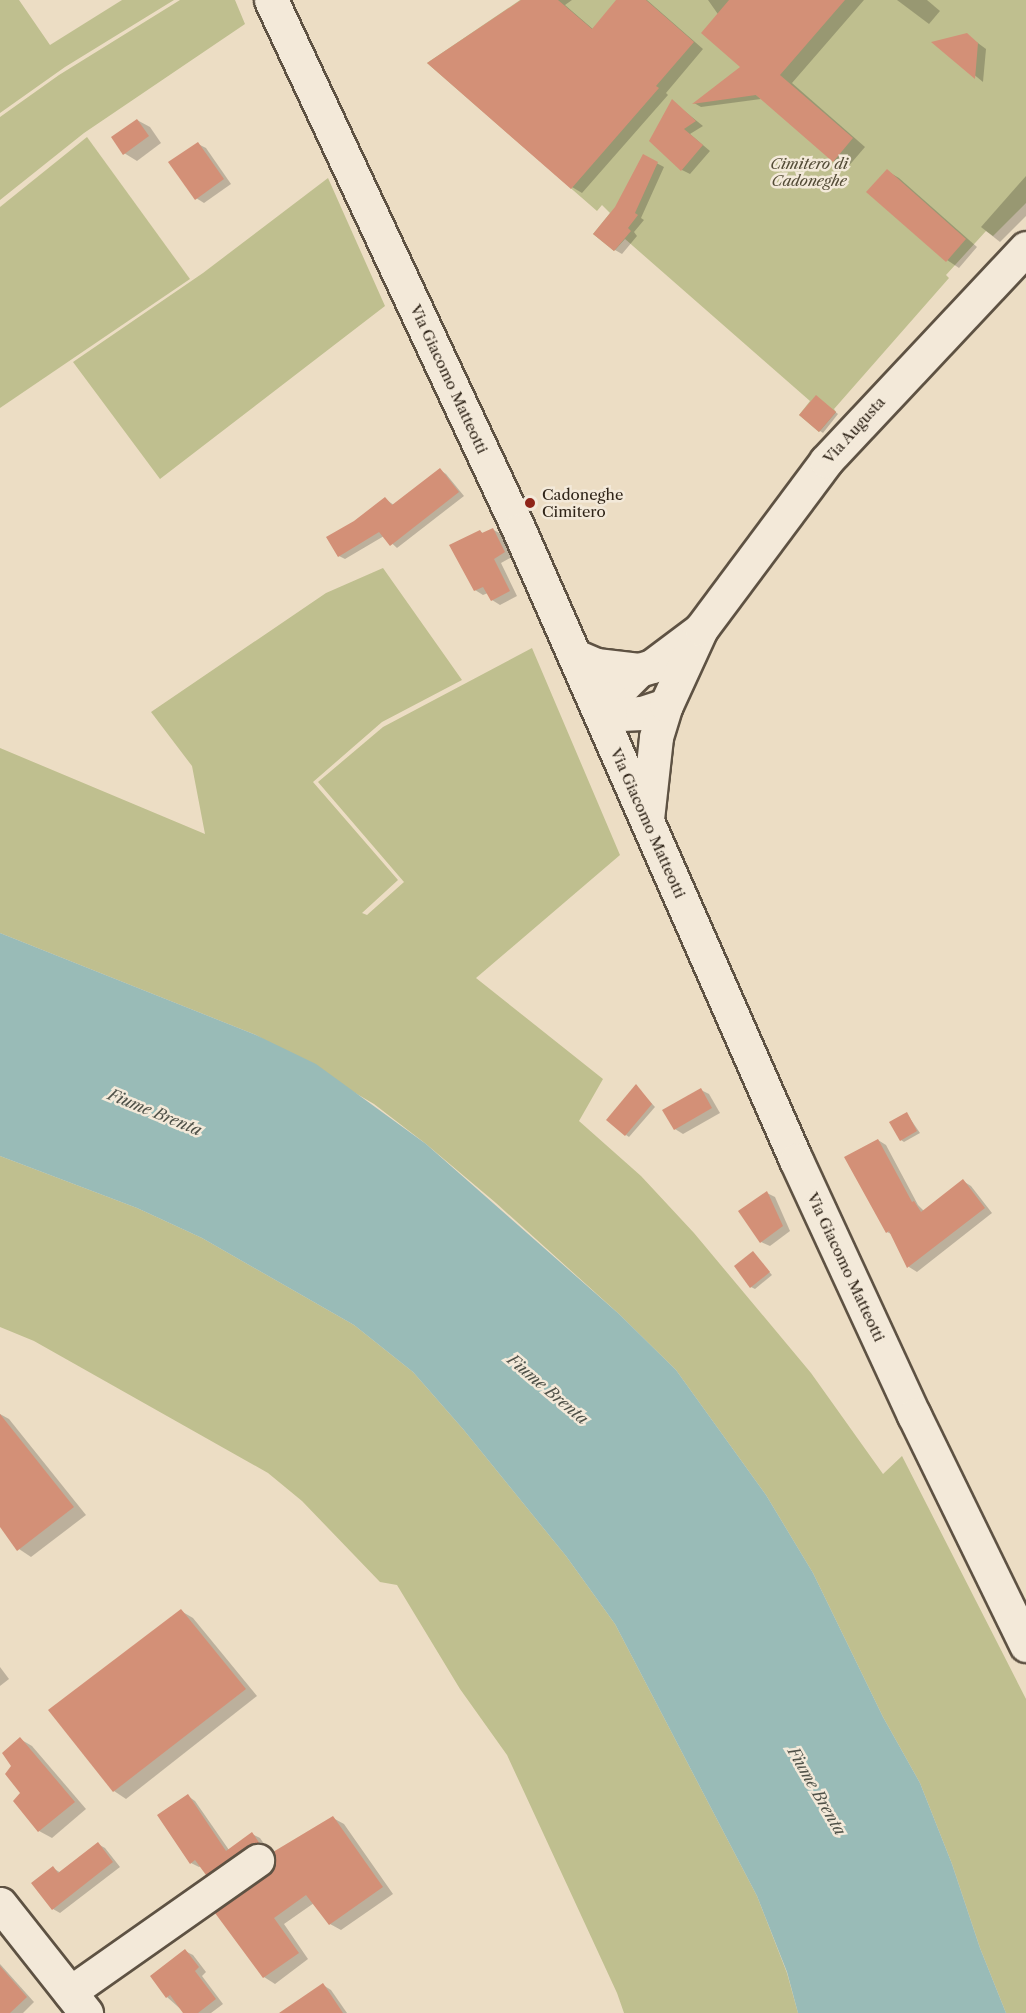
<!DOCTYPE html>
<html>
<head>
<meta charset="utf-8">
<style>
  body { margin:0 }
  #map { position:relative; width:1026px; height:2013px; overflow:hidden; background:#ecddc4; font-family:"Libre Caslon Text",serif }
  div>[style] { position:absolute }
  .green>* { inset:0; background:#bfbf8f }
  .water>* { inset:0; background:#99bbb7 }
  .shadow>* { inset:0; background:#0003 }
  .building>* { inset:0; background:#d39077 }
  .roads { filter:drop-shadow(2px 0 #5e5243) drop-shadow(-2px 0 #5e5243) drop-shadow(0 2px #5e5243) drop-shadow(0 -2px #5e5243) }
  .minor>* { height:32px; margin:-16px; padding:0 16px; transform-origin:16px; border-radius:16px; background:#f3e9d9 }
  .tertiary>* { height:33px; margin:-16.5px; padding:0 16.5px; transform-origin:16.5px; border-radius:16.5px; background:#f3e9d9 }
  .secondary>* { height:33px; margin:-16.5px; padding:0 16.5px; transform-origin:16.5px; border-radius:16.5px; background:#f3e9d9 }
  .dots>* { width:16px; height:16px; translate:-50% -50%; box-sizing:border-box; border:3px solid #f3e9d9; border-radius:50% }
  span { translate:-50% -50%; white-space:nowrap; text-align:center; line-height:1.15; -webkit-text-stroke:5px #f3e9d9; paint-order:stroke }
  .park-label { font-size:15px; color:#534b36; font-style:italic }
  .street-label { font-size:15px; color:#2f2418 }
  .poi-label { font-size:15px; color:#2f2418 }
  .left { translate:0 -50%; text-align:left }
  .water-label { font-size:16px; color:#4f5148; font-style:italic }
</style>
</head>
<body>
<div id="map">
  <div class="green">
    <div style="clip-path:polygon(0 0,19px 0,50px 45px,122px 0,174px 0,65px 67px,0 113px)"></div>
    <div style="clip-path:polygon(180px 0,235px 0,245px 24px,84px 133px,0 200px,0 117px,59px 75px)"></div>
    <div style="clip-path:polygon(520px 0,1026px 0,1026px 203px,993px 236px,986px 231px,946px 275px,949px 278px,834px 409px,836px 412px,819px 432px,799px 415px,810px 401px,625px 239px,614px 251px,593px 234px,610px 213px,602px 205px,597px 211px,427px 63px)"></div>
    <div style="clip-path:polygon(87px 137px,190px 279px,0 408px,0 207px)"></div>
    <div style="clip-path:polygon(328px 178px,385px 306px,160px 479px,73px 362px,203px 273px)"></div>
    <div style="clip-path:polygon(383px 568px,462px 680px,382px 722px,313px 782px,398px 880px,362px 913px,367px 915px,404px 882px,318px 782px,383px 727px,532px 648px,620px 855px,476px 978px,603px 1079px,579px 1121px,641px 1176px,694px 1233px,811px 1373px,883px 1474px,902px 1456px,1026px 1699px,1026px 2013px,1006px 2013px,980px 1948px,952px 1864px,920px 1783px,883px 1717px,813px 1573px,766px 1495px,676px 1370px,619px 1314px,496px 1203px,426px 1144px,374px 1104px,256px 1035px,0 933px,0 748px,205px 834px,192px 766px,151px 712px,326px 593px)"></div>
    <div style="clip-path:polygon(0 1156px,137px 1208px,202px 1238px,354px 1325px,413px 1372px,463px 1429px,566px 1556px,615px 1624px,757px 1896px,787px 1973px,798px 2013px,624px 2013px,617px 1993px,507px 1755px,460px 1689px,397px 1585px,380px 1582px,302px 1501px,268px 1473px,34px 1341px,0 1327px)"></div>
  </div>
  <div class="water">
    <div style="clip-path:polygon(0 933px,256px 1035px,316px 1064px,426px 1144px,619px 1314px,676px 1370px,766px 1495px,813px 1573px,883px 1717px,920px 1783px,952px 1864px,980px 1948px,1006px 2013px,798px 2013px,787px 1972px,757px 1896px,615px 1624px,566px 1556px,463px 1429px,413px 1372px,354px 1325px,202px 1238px,137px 1208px,0 1156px)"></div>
  </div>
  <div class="shadow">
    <div style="clip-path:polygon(522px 0,572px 0,565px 5px,594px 30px,618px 0,647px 0,703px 49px,666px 93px,668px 95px,582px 193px,572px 187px)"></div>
    <div style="clip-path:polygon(708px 0,864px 0,792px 83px,865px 147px,847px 168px,834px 161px,786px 111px)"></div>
    <div style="clip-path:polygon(897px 0,927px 0,940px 11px,929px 24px)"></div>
    <div style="clip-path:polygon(967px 35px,986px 49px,983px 82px,934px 42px)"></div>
    <div style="clip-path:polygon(738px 80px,761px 99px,701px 107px,694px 103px)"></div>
    <div style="clip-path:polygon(672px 101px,703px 126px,690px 134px,710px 151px,690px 174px,682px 170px)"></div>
    <div style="clip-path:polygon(137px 120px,150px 127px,161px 143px,137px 161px,124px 153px)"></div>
    <div style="clip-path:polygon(198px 144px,206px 148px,231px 184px,204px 203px,196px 198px)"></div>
    <div style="clip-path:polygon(643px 156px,664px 167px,641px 218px,644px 220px,634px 232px,637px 236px,622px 254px,615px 250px,617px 208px)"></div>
    <div style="clip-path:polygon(887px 171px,899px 178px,977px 247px,959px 268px,947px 260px)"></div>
    <div style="clip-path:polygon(1026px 176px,1026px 216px,1000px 242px,981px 227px)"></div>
    <div style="clip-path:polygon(819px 399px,838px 414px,823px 433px,820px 431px)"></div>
    <div style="clip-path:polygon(440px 470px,446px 474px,464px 496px,397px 548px,384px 536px,345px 559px,339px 556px,385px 499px,394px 505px)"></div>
    <div style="clip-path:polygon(492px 529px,501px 534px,512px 557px,501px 563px,517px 596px,500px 605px,492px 600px,488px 593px,483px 595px,475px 590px,480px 531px,484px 534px)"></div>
    <div style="clip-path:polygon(636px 1086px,655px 1107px,629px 1137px,626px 1135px)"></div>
    <div style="clip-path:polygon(701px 1090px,709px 1094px,720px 1113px,683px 1134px,675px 1129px)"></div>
    <div style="clip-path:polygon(907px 1114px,920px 1133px,904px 1142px,901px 1140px)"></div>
    <div style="clip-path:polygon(878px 1140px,886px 1145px,918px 1205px,924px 1211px,963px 1181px,971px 1186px,992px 1213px,917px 1272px,909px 1267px,893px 1235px,887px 1232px)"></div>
    <div style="clip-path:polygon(767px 1193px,775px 1197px,790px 1231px,770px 1246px,761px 1242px)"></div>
    <div style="clip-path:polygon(753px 1253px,772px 1275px,755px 1289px,751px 1287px)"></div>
    <div style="clip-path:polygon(0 1414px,9px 1419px,86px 1515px,31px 1557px,19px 1549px,0 1525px)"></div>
    <div style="clip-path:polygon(181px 1611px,193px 1618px,257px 1696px,126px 1799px,114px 1791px)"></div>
    <div style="clip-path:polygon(0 1667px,9px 1679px,0 1686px)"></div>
    <div style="clip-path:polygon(20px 1739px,32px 1746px,86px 1809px,52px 1838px,39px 1831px,21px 1793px,13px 1765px)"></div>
    <div style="clip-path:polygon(188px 1796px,195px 1801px,229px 1850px,252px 1834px,260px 1838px,267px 1848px,256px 1850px,215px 1879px,207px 1874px,201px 1866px,199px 1867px,191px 1863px)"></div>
    <div style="clip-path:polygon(333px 1818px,344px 1824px,393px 1894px,341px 1930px,330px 1924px,314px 1903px,284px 1924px,308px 1959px,275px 1984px,264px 1977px,270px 1876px)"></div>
    <div style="clip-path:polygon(98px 1844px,105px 1848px,120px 1867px,60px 1913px,53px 1909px,53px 1868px,61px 1873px)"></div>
    <div style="clip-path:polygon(185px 1951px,193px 1955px,206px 1972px,202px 1976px,223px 2004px,211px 2013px,185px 2013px,167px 1997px)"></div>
    <div style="clip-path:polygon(0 1964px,34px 2002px,23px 2013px,0 2013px)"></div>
    <div style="clip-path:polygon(323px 1985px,331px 1990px,347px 2013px,296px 2013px)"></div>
  </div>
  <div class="building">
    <div style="clip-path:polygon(521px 0,558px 0,592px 29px,616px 0,646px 0,694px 42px,656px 86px,659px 88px,571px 189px,427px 63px)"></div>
    <div style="clip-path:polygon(729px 0,845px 0,780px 75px,853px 138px,833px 162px,756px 95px,692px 104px,740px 67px,701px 33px)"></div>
    <div style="clip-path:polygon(967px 33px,978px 43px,975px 79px,931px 42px)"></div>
    <div style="clip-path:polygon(672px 99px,696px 121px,684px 129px,703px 145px,681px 171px,649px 141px)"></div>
    <div style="clip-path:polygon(137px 119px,149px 136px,123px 155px,111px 137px)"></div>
    <div style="clip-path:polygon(198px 142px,224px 179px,195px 200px,168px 162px)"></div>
    <div style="clip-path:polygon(643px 154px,658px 162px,635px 213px,638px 215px,628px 228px,631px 231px,614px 251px,593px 234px,615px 207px)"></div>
    <div style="clip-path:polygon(887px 169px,966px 239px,946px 262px,866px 192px)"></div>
    <div style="clip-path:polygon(816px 395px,836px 412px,819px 432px,799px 415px)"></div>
    <div style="clip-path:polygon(440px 468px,459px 492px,390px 546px,379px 532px,338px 557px,326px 537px,354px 521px,385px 497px,392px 505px)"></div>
    <div style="clip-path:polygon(493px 528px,505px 552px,494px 559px,510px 591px,491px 601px,483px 587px,474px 591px,449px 545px,480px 530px,482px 533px)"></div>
    <div style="clip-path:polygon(636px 1084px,652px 1104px,625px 1136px,606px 1120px)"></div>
    <div style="clip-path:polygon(701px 1088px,712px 1108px,674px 1130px,662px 1110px)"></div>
    <div style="clip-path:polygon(907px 1112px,917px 1131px,900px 1141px,889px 1122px)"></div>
    <div style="clip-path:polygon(878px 1139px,912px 1202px,914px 1201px,921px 1212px,963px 1179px,985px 1208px,907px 1268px,889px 1231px,886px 1233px,844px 1157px)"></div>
    <div style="clip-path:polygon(767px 1191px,783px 1226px,760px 1243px,738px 1211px)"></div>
    <div style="clip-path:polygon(753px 1251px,770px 1272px,750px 1288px,734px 1266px)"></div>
    <div style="clip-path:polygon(0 1414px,74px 1507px,17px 1551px,0 1527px)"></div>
    <div style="clip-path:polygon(181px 1609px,246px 1689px,113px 1792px,48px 1710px)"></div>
    <div style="clip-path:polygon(20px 1737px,75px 1802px,38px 1832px,13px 1801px,20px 1793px,5px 1774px,11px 1766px,2px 1753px)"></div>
    <div style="clip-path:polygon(188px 1794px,226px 1851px,252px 1832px,260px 1844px,248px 1846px,206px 1875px,195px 1860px,190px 1864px,157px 1815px)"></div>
    <div style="clip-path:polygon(333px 1816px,383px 1887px,329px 1925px,306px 1895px,274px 1918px,299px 1953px,263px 1978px,215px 1913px,269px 1875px,274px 1868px,273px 1852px)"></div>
    <div style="clip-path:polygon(98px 1842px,113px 1862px,52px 1910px,31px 1883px,53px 1866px,58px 1873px)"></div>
    <div style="clip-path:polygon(185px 1949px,199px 1967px,195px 1971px,216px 1999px,198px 2013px,183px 2013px,170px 1995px,166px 1998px,150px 1976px)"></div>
    <div style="clip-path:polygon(0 1966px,27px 1997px,10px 2013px,0 2013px)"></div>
    <div style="clip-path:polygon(323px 1983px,343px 2013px,279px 2013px)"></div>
  </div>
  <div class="roads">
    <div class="minor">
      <div style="left:70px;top:1993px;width:230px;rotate:-35.1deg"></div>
    </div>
    <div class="tertiary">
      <div style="left:575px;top:656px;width:23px;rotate:23deg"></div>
      <div style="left:596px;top:665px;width:43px;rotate:6.6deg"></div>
      <div style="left:639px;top:670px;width:14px;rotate:-17deg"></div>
      <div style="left:652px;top:666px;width:60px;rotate:-36.9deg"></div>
      <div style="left:639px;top:670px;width:40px;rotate:135deg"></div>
      <div style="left:611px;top:698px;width:20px;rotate:120deg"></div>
      <div style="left:601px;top:715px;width:41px;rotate:-2.8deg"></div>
      <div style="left:642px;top:713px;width:25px;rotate:-18deg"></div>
      <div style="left:647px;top:819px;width:82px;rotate:-83.7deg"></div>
      <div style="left:656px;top:737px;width:34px;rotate:-73deg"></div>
      <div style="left:666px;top:705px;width:84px;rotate:-65.3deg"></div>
      <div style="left:701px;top:629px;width:209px;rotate:-53.3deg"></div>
      <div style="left:826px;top:461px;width:292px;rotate:-46.8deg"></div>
      <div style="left:0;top:1904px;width:139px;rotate:51.7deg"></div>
    </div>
    <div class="secondary">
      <div style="left:271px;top:0;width:585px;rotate:64.92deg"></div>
      <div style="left:519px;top:530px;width:688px;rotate:66.27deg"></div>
      <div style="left:796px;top:1160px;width:281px;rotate:65.2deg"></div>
      <div style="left:914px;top:1415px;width:256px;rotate:64deg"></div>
    </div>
  </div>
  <div class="dots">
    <div style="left:530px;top:503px;background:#8f2418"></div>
  </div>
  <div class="park-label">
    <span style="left:809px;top:172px">Cimitero di<br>Cadoneghe</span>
  </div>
  <div class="street-label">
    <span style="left:449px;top:379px;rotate:65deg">Via Giacomo Matteotti</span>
    <span style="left:854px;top:430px;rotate:-48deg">Via Augusta</span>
    <span style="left:648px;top:823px;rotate:66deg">Via Giacomo Matteotti</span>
    <span style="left:846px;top:1267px;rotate:65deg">Via Giacomo Matteotti</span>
  </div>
  <div class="poi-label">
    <span class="left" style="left:542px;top:503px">Cadoneghe<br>Cimitero</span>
  </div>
  <div class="water-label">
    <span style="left:155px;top:1112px;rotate:22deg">Fiume Brenta</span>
    <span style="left:548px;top:1389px;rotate:40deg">Fiume Brenta</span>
    <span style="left:817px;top:1791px;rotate:60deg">Fiume Brenta</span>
  </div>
</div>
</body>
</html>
